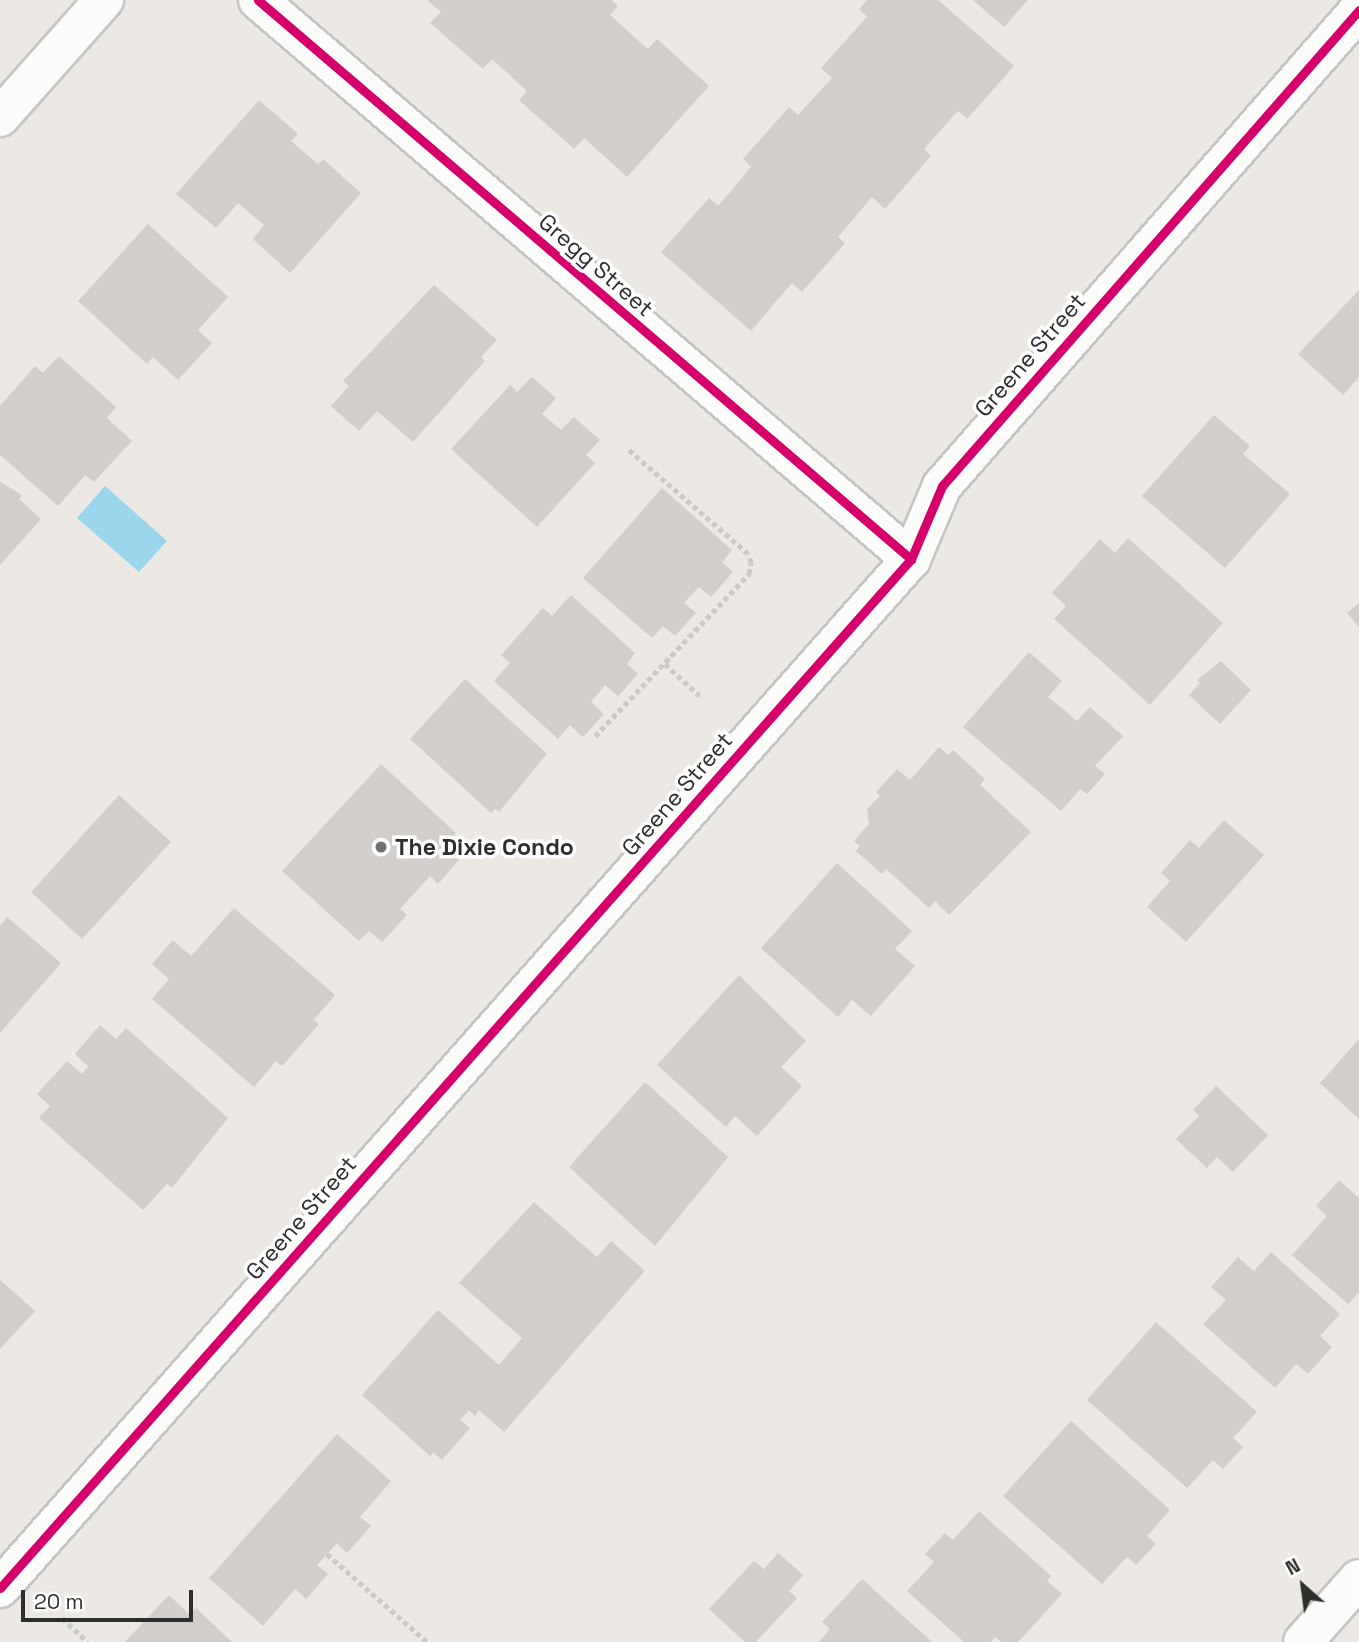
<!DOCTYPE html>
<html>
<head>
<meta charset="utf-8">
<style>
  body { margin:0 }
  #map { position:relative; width:1359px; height:1642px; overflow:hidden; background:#ece8e4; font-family:"Space Grotesk",sans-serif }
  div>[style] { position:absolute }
  .water>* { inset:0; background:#99d6ec }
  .building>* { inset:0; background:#d1cecb }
  .path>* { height:4.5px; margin-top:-2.25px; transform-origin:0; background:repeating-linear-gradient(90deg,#c9c9c8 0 5px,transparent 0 8.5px) }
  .roads { filter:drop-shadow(2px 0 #c5c4c5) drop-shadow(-2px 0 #c5c4c5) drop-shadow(0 2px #c5c4c5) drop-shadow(0 -2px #c5c4c5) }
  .street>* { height:38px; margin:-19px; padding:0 19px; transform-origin:19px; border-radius:19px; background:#fcfcfb }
  .secondary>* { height:38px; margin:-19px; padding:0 19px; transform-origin:19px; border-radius:19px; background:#fcfcfb }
  .cycleway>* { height:9px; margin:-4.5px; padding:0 4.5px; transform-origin:4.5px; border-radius:4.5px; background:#d6006c }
  .dots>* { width:19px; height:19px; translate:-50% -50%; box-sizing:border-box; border:4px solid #fff; border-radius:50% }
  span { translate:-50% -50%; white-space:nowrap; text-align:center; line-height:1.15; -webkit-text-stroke:7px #fff; paint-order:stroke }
  .street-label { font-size:23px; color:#2e2e2e }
  .poi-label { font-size:23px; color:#2e2e2e; font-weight:700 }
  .left { translate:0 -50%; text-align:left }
  .north { position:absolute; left:1268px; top:1551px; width:70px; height:70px; -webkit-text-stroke:5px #fff; paint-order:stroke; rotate:332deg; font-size:19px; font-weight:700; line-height:28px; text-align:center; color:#2e2e2e }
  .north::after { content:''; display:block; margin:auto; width:24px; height:32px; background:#2e2e2e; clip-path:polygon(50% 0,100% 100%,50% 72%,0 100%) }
  .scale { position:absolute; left:21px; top:1590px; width:172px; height:32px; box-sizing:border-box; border:4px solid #2e2e2e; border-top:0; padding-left:9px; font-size:21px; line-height:24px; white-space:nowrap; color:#2e2e2e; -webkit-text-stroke:5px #fff; paint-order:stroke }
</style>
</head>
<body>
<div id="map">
  <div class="water">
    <div style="clip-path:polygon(105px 486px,167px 541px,139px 572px,77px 518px)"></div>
  </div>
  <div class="building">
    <div style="clip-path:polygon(427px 0,611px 0,618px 6px,610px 15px,648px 49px,657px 39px,709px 86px,627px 177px,584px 138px,574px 149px,519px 100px,527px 91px,492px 59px,483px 69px,430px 23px,441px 12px)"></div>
    <div style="clip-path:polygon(867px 0,938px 0,1014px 66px,967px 119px,958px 111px,924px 149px,931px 156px,885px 209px,872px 197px,838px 237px,845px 243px,802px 292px,792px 283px,751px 331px,661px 252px,709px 198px,718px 206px,751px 167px,743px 159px,789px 107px,798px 115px,832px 78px,821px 68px,867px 17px,859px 9px)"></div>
    <div style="clip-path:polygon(973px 0,1028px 0,1004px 27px)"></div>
    <div style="clip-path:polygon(259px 100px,298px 134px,291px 141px,318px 164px,323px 159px,361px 193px,290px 273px,253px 239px,264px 225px,238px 203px,216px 228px,176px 194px)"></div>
    <div style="clip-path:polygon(148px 224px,228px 297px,198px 330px,212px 343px,178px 380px,153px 357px,147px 364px,78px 301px)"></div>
    <div style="clip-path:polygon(434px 285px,497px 340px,481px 357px,485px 361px,413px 442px,377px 411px,359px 431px,331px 406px,349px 386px,343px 381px)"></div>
    <div style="clip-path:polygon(1359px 290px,1359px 377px,1343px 395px,1298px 354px)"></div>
    <div style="clip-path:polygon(59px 356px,116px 407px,107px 418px,132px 441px,94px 482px,85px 475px,58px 506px,0 455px,0 406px,35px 366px,43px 373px)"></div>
    <div style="clip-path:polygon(532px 377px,556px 398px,542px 414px,561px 430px,574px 417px,600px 440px,586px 455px,595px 463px,537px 527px,451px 449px,510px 385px,517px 392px)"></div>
    <div style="clip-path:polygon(1214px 415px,1250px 446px,1243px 454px,1290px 494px,1225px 568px,1142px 496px)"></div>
    <div style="clip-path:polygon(0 482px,22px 495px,19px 499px,41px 519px,0 565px)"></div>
    <div style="clip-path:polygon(662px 488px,732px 550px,722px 562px,733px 572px,711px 597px,699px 587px,684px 603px,696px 613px,675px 636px,663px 626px,652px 638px,583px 578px)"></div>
    <div style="clip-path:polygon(1128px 538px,1223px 623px,1150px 705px,1054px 619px,1066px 606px,1052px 593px,1100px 539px,1115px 553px)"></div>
    <div style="clip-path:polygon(571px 595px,635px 653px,627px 664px,638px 674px,618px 696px,605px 685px,591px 702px,604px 714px,583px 737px,570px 725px,558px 739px,494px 681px,510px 663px,501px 655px,543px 608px,552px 616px)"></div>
    <div style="clip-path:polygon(1359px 603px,1359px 627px,1347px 613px)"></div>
    <div style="clip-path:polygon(1029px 652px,1062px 681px,1048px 697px,1077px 721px,1090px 707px,1123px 736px,1095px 766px,1105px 774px,1087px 794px,1080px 789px,1061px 811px,963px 727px)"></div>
    <div style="clip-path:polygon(1221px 661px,1251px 690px,1220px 724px,1189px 695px,1200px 683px,1197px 680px)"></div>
    <div style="clip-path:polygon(465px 679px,547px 754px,499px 812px,495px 809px,491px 813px,410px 739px)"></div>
    <div style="clip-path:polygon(939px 747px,948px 755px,953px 750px,985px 779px,980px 785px,1031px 832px,949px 915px,935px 901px,929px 908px,886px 869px,882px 874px,856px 851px,860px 846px,854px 841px,869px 824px,867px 809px,880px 796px,876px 792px,897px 769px,910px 780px)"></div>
    <div style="clip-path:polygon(381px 764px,456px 833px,449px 840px,464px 854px,438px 884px,430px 876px,400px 909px,407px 915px,382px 942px,369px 931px,359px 941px,282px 871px)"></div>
    <div style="clip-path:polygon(119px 795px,171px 842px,82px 939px,31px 892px)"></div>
    <div style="clip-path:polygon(1224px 820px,1264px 855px,1186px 942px,1147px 907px,1170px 881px,1161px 873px,1190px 840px,1199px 848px)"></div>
    <div style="clip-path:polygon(837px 863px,912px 931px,895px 949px,915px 966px,871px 1016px,852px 1000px,838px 1017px,761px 948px)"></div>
    <div style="clip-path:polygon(234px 908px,335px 995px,314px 1020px,319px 1024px,282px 1066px,276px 1061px,254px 1087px,152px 999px,169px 979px,152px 964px,173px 940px,191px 956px)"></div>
    <div style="clip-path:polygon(7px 917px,61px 963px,0 1033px,0 926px)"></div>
    <div style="clip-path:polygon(739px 975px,806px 1041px,781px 1067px,802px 1086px,757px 1136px,735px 1116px,726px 1127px,657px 1065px)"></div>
    <div style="clip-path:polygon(100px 1025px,116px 1039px,126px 1028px,228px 1118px,172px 1188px,167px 1184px,143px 1210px,39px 1118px,50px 1106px,37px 1094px,67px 1061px,82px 1074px,88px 1066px,75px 1054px)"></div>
    <div style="clip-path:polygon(1359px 1039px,1359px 1119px,1320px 1083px)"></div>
    <div style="clip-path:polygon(645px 1082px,728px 1157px,655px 1246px,569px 1167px)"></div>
    <div style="clip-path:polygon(1216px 1086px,1268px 1135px,1233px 1172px,1217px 1157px,1207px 1168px,1176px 1139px,1199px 1116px,1193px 1110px)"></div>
    <div style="clip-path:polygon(1339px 1180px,1359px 1198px,1359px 1292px,1348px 1304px,1292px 1255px,1327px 1216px,1316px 1206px)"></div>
    <div style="clip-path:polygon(534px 1202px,597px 1257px,611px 1241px,645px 1271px,504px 1432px,479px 1410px,475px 1416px,469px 1410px,460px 1420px,470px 1428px,442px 1460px,433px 1452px,430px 1456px,362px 1395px,438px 1310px,499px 1365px,522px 1338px,459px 1283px)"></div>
    <div style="clip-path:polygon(1271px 1252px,1340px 1314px,1320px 1336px,1332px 1347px,1308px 1374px,1296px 1364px,1275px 1388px,1203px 1324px,1226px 1300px,1211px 1287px,1238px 1257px,1254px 1271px)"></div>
    <div style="clip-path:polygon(0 1280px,35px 1311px,0 1349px)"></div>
    <div style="clip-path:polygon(1156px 1322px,1257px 1412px,1233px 1438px,1243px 1447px,1223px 1469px,1213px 1460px,1187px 1488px,1087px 1400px)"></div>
    <div style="clip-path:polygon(1071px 1421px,1170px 1510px,1147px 1536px,1156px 1544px,1136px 1565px,1127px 1557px,1102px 1584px,1003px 1496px)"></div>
    <div style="clip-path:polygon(337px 1434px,391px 1481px,360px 1517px,371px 1526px,347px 1553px,337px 1543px,317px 1565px,328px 1574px,306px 1599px,295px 1589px,263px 1626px,209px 1578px)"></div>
    <div style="clip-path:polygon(979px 1511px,1051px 1576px,1047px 1581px,1062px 1594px,1018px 1642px,1001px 1642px,995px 1637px,991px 1642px,964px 1642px,907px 1591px,934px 1562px,925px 1554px,945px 1533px,953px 1540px)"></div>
    <div style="clip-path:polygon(778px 1553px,803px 1575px,789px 1591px,797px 1598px,756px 1642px,745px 1642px,709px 1609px,754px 1561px,764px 1569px)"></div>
    <div style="clip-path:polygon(862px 1579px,932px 1642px,819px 1642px,830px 1629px,822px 1622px)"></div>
    <div style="clip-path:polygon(169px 1595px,190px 1615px,196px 1608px,232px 1642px,125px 1642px)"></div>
  </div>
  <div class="path">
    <div style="left:665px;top:664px;width:47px;rotate:42.4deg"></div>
    <div style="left:595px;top:736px;width:224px;rotate:-46.5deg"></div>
    <div style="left:749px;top:574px;width:11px;rotate:-80deg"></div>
    <div style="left:751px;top:563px;width:9px;rotate:-108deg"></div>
    <div style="left:748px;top:554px;width:160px;rotate:-139deg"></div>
    <div style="left:327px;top:1554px;width:133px;rotate:41.3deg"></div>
    <div style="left:62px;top:1618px;width:35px;rotate:43deg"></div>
  </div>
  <div class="roads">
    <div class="street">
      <div style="left:0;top:117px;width:157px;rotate:-48.4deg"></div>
    </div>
    <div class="secondary">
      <div style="left:258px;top:0;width:860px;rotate:40.57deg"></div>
      <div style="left:0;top:1588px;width:1374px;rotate:-48.48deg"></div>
      <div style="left:911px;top:559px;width:79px;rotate:-67deg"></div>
      <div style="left:942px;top:486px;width:633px;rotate:-48.78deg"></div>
      <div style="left:1303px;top:1642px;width:84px;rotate:-48.4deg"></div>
    </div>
  </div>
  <div class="cycleway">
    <div style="left:258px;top:0;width:860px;rotate:40.57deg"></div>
    <div style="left:0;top:1588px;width:1374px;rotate:-48.48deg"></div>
    <div style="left:911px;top:559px;width:79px;rotate:-67deg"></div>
    <div style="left:942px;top:486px;width:633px;rotate:-48.78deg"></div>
  </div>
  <div class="dots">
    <div style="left:381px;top:847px;background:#706f6e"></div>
  </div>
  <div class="street-label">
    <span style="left:596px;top:265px;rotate:41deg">Gregg Street</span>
    <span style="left:1030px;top:355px;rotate:-49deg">Greene Street</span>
    <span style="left:677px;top:794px;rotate:-49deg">Greene Street</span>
    <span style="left:301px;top:1218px;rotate:-49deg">Greene Street</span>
  </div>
  <div class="poi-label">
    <span class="left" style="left:395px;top:847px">The Dixie Condo</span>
  </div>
  <div class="north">N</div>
  <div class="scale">20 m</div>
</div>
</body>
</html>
